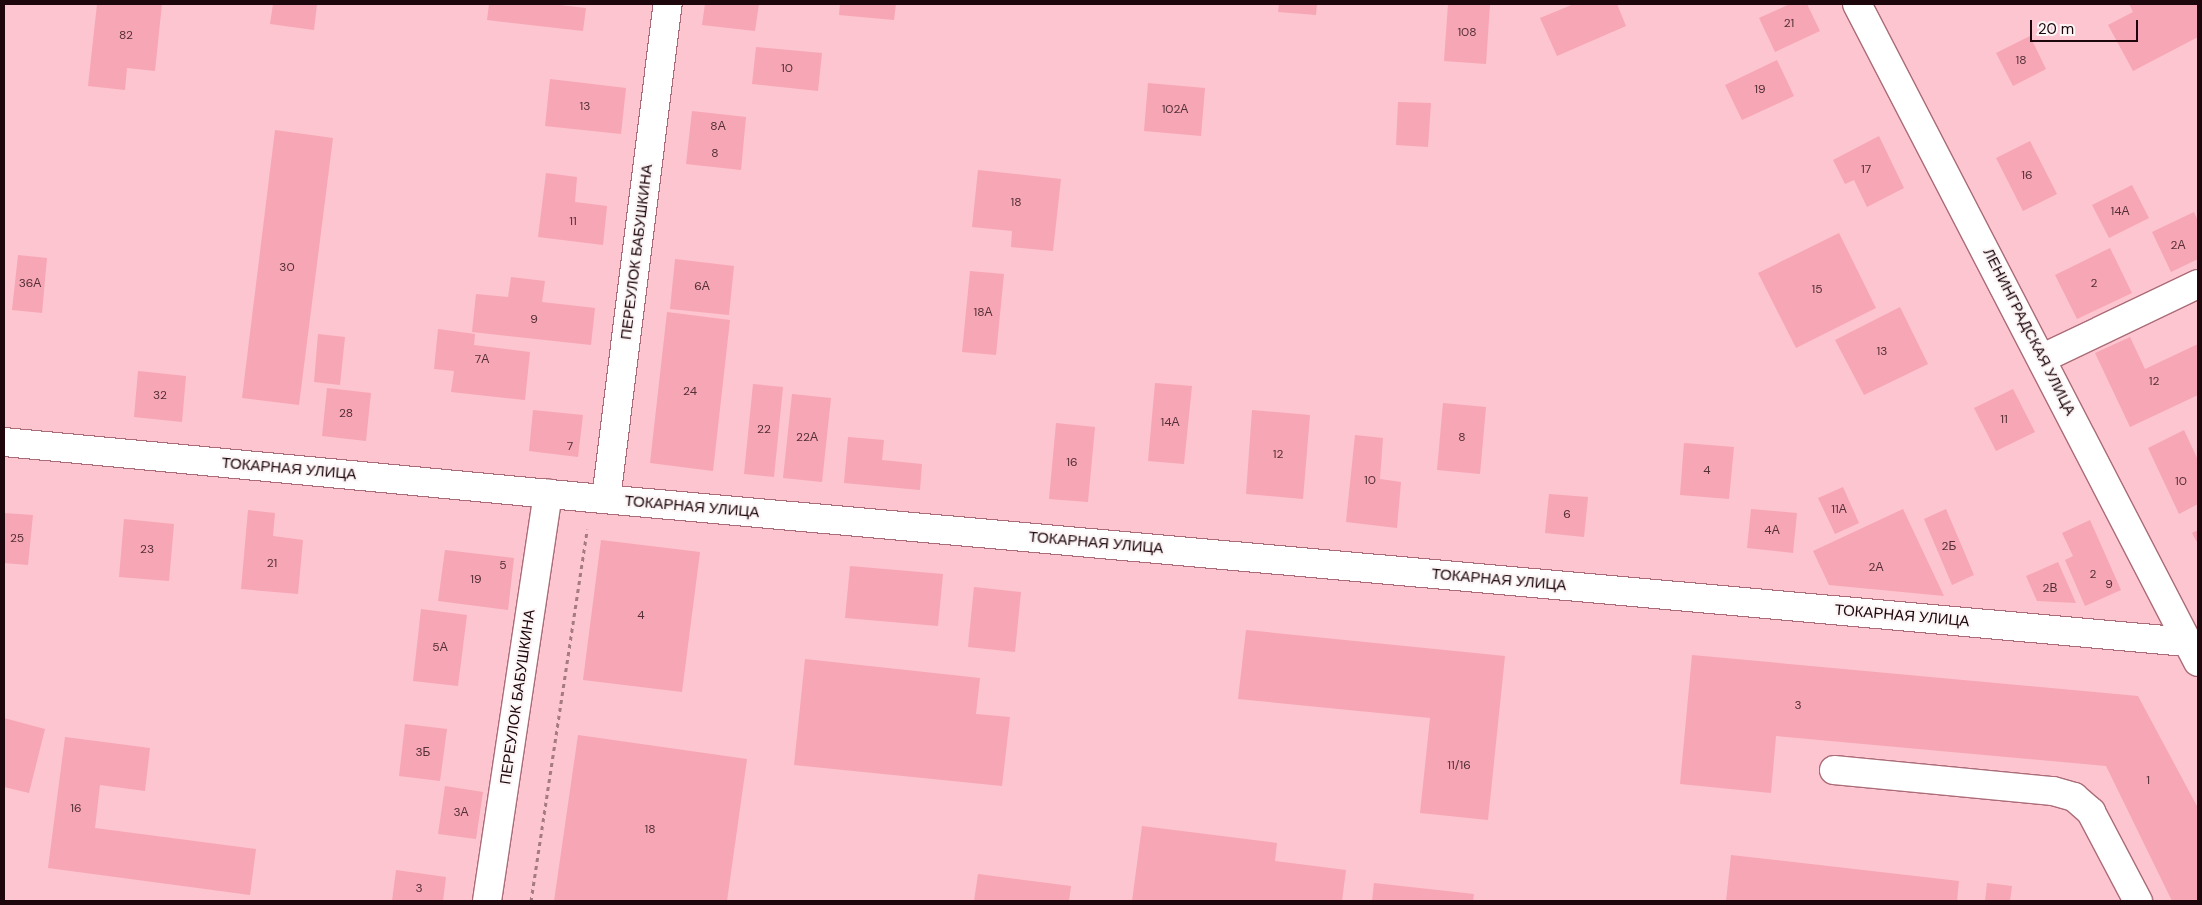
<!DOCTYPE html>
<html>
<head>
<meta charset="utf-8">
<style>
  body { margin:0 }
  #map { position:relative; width:2202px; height:905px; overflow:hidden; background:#fdc5cf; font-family:"DM Sans",sans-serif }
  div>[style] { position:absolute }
  .building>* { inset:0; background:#f7a6b5 }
  .path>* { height:3px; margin-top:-1.5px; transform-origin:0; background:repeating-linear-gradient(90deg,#a57a82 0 4px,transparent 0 8px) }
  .roads { filter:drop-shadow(1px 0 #aa6c78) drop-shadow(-1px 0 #aa6c78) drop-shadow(0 1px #aa6c78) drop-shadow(0 -1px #aa6c78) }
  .minor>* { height:28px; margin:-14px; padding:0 14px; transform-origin:14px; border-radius:14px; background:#fff }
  span { translate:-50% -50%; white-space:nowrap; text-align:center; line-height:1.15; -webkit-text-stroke:4px #fcf5f6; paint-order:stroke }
  .number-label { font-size:12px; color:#542f36 }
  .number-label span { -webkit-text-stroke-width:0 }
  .street-label { font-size:15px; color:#1e070c }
  .frame { position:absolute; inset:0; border:5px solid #1e070c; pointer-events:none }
  .scale { position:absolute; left:2030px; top:20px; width:108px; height:22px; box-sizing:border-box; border:2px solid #1e070c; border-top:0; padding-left:6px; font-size:15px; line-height:18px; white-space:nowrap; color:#1e070c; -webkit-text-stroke:4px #fcf5f6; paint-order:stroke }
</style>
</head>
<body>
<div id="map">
  <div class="building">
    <div style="clip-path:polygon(97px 4px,162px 4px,155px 71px,127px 68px,125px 90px,88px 86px)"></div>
    <div style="clip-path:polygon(273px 4px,317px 4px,314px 30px,270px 24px)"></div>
    <div style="clip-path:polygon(489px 4px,551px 4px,586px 8px,583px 31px,487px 20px)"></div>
    <div style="clip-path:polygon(705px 4px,759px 4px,755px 31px,702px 25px)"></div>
    <div style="clip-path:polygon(840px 4px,896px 4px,894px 20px,839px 15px)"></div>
    <div style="clip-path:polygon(1279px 4px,1317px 4px,1316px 15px,1278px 12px)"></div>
    <div style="clip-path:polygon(1448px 4px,1490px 5px,1486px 64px,1444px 61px)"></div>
    <div style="clip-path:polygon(1574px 4px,1617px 4px,1626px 26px,1557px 56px,1540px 18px)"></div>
    <div style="clip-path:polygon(1790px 4px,1807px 4px,1820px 31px,1775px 52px,1759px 18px)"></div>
    <div style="clip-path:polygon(2129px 4px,2198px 4px,2198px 37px,2133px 71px,2108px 25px,2133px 12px)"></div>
    <div style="clip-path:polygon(2030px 36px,2046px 69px,2013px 86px,1996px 53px)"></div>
    <div style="clip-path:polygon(756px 47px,822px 53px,818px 91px,752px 84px)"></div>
    <div style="clip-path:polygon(1777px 60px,1794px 96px,1742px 120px,1725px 85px)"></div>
    <div style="clip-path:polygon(550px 79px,626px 88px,621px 134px,545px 126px)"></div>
    <div style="clip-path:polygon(1148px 83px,1205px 88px,1201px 136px,1144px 131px)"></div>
    <div style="clip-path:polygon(1398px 102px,1431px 103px,1428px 147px,1396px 145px)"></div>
    <div style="clip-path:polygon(692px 111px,746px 117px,741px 170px,686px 164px)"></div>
    <div style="clip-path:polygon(275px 130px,333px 138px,299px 405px,242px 398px)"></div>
    <div style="clip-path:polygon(1879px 136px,1904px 188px,1867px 207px,1854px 180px,1845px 184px,1833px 160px)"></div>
    <div style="clip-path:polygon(2030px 141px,2057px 194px,2023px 211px,1996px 158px)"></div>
    <div style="clip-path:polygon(978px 170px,1061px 179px,1053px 251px,1011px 247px,1012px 231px,972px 227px)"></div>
    <div style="clip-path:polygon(546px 173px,577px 177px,575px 202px,607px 206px,603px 245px,538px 237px)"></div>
    <div style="clip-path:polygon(2132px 185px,2149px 218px,2109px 238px,2092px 205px)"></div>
    <div style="clip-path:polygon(2194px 212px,2198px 221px,2198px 259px,2171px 272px,2152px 232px)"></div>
    <div style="clip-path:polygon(1839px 233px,1876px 308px,1796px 348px,1758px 273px)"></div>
    <div style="clip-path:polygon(2110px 248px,2132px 293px,2077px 319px,2055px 275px)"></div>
    <div style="clip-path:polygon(18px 255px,47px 258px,42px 313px,12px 310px)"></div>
    <div style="clip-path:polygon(675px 259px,734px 266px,729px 315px,670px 309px)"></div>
    <div style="clip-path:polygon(970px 271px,1004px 274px,996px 355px,962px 352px)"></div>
    <div style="clip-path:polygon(511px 277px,545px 281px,542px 302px,595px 308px,591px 345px,472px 332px,476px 294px,508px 297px)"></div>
    <div style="clip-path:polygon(1900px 307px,1928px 364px,1864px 395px,1835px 340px)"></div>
    <div style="clip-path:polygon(667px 312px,730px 320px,713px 471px,650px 463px)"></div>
    <div style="clip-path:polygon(438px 329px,475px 334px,474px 345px,530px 352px,525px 400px,451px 392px,454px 371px,434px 369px)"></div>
    <div style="clip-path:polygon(318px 334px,345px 337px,340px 385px,314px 382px)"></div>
    <div style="clip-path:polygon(2130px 337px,2145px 369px,2198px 344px,2198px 395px,2130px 427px,2095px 353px)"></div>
    <div style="clip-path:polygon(138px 371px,186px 376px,182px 422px,134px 417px)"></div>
    <div style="clip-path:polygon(1155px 383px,1192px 386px,1184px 464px,1148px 461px)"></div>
    <div style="clip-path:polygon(753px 384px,783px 387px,774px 477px,744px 474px)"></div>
    <div style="clip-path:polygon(327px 388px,371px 393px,366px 441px,322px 436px)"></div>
    <div style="clip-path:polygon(2013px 389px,2035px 432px,1996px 451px,1974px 408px)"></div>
    <div style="clip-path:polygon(792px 394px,831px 398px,822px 482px,783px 478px)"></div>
    <div style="clip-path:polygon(1443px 403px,1486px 407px,1480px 474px,1437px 470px)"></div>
    <div style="clip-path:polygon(533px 410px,583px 415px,578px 457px,529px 451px)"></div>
    <div style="clip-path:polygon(1252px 410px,1310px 415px,1303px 499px,1246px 494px)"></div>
    <div style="clip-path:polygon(1056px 423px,1095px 427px,1088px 502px,1049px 499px)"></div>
    <div style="clip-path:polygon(2184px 430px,2198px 460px,2198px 504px,2179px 514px,2148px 448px)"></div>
    <div style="clip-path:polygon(1355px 435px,1383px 438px,1380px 479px,1401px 482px,1397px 528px,1346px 522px)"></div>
    <div style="clip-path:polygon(848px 437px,884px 440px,882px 460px,922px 464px,920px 490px,844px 483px)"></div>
    <div style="clip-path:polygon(1684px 443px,1734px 447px,1729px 499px,1680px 495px)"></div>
    <div style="clip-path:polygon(1843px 487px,1859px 523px,1835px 534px,1818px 498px)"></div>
    <div style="clip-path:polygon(1549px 494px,1588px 497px,1584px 537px,1545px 533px)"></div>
    <div style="clip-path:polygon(1751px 509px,1797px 513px,1793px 553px,1747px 548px)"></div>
    <div style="clip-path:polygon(1903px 509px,1944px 596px,1829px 585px,1813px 551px)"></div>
    <div style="clip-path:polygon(1946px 509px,1974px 575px,1952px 585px,1924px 519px)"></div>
    <div style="clip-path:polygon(248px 510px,275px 513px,273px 536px,303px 540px,298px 594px,241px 589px)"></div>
    <div style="clip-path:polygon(4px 513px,33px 515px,28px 565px,4px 563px)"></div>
    <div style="clip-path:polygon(124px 519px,174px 524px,169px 581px,119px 577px)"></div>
    <div style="clip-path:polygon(2090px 520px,2121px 590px,2085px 606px,2065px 560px,2073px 556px,2062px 533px)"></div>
    <div style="clip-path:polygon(2198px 530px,2198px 544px,2192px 533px)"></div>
    <div style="clip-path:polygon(601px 540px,700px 552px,682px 692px,583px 680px)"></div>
    <div style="clip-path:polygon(445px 550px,514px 558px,508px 610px,438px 601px)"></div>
    <div style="clip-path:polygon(2058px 562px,2076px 603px,2037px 601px,2026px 576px)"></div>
    <div style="clip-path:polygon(850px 566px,943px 574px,938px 626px,845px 618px)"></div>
    <div style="clip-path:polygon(974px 587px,1021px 592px,1015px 652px,968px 647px)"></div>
    <div style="clip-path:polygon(421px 609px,467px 615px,458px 686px,413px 681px)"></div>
    <div style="clip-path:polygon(1246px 630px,1505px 656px,1488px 820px,1420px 813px,1430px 718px,1238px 699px)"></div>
    <div style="clip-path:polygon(1692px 655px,2138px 696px,2198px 808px,2198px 901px,2172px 901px,2106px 766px,1776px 736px,1771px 793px,1680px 784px)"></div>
    <div style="clip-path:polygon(805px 659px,980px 678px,976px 714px,1010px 717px,1002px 786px,794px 765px)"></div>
    <div style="clip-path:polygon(4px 718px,45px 729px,29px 793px,4px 787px)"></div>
    <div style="clip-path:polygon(405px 724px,447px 729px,440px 781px,399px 776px)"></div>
    <div style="clip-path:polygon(578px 735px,747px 759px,727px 901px,554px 901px)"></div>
    <div style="clip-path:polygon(65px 737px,150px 748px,145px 791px,100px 785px,95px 828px,256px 849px,250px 895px,48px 868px)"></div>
    <div style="clip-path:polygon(445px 786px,483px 792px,476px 839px,438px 834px)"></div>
    <div style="clip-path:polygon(1142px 826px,1277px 843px,1275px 861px,1346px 870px,1342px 901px,1132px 901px)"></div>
    <div style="clip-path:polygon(1731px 855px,1959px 881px,1957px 901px,1726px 901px)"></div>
    <div style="clip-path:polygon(396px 870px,446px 877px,443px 901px,392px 901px)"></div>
    <div style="clip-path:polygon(978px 874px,1071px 886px,1069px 901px,974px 901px)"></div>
    <div style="clip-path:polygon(1374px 883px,1474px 894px,1473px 901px,1372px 901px)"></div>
    <div style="clip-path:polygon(1987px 883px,2012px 886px,2010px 901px,1985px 901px)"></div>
  </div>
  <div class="path">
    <div style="left:531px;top:901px;width:376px;rotate:-81.4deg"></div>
  </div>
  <div class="roads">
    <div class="minor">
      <div style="left:1857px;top:4px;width:741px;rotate:62.61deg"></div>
      <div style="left:2043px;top:358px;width:172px;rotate:-25.5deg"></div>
      <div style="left:4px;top:442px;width:591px;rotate:5.44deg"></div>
      <div style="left:592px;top:498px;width:1602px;rotate:5.16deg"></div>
      <div style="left:606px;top:499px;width:499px;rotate:-82.9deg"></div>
      <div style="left:1834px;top:770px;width:220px;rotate:5.5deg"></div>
      <div style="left:2053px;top:791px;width:22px;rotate:16deg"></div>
      <div style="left:2074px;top:797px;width:23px;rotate:41deg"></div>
      <div style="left:2091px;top:812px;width:101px;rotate:62.2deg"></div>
      <div style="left:487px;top:901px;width:412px;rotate:-81.5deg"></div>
    </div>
  </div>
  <div class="number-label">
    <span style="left:1789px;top:24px">21</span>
    <span style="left:1467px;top:33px">108</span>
    <span style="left:126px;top:36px">82</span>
    <span style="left:2021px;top:61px">18</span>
    <span style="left:787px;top:69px">10</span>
    <span style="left:1760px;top:90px">19</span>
    <span style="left:585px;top:107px">13</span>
    <span style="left:1175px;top:110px">102А</span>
    <span style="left:718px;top:127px">8А</span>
    <span style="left:715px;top:154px">8</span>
    <span style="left:1866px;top:170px">17</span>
    <span style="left:2027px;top:176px">16</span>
    <span style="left:1016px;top:203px">18</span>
    <span style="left:2120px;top:212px">14А</span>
    <span style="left:573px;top:222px">11</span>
    <span style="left:2178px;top:246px">2А</span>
    <span style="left:287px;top:268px">30</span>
    <span style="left:30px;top:284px">36А</span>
    <span style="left:2094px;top:284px">2</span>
    <span style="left:702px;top:287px">6А</span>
    <span style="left:1817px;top:290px">15</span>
    <span style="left:983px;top:313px">18А</span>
    <span style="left:534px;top:320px">9</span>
    <span style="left:1882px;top:352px">13</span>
    <span style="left:482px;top:360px">7А</span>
    <span style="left:2154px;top:382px">12</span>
    <span style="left:690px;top:392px">24</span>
    <span style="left:160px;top:396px">32</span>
    <span style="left:346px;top:414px">28</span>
    <span style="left:2004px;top:420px">11</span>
    <span style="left:1170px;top:423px">14А</span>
    <span style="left:764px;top:430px">22</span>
    <span style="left:807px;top:438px">22А</span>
    <span style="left:1462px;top:438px">8</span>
    <span style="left:570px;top:447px">7</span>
    <span style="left:1278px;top:455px">12</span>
    <span style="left:1072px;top:463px">16</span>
    <span style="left:1707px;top:471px">4</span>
    <span style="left:1370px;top:481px">10</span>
    <span style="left:2181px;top:482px">10</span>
    <span style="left:1839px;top:510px">11А</span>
    <span style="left:1567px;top:515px">6</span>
    <span style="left:1772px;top:531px">4А</span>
    <span style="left:17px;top:539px">25</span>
    <span style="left:1949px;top:547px">2Б</span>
    <span style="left:147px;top:550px">23</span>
    <span style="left:272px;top:564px">21</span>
    <span style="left:503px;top:566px">5</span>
    <span style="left:1876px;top:568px">2А</span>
    <span style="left:2093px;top:575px">2</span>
    <span style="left:476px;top:580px">19</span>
    <span style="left:2109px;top:585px">9</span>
    <span style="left:2050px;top:589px">2В</span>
    <span style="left:641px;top:616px">4</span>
    <span style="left:440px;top:648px">5А</span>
    <span style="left:1798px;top:706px">3</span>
    <span style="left:423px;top:753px">3Б</span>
    <span style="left:1459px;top:766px">11/16</span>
    <span style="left:2148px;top:781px">1</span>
    <span style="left:76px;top:809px">16</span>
    <span style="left:461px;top:813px">3А</span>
    <span style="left:650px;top:830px">18</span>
    <span style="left:419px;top:889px">3</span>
  </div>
  <div class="street-label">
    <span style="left:637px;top:252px;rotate:-83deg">ПЕРЕУЛОК БАБУШКИНА</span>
    <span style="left:2029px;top:332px;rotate:63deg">ЛЕНИНГРАДСКАЯ УЛИЦА</span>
    <span style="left:289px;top:469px;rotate:5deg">ТОКАРНАЯ УЛИЦА</span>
    <span style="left:692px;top:507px;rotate:5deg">ТОКАРНАЯ УЛИЦА</span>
    <span style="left:1096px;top:543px;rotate:5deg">ТОКАРНАЯ УЛИЦА</span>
    <span style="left:1499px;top:580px;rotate:5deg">ТОКАРНАЯ УЛИЦА</span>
    <span style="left:1902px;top:616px;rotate:5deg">ТОКАРНАЯ УЛИЦА</span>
    <span style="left:518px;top:697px;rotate:-82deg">ПЕРЕУЛОК БАБУШКИНА</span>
  </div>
  <div class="frame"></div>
  <div class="scale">20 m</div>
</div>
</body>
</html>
